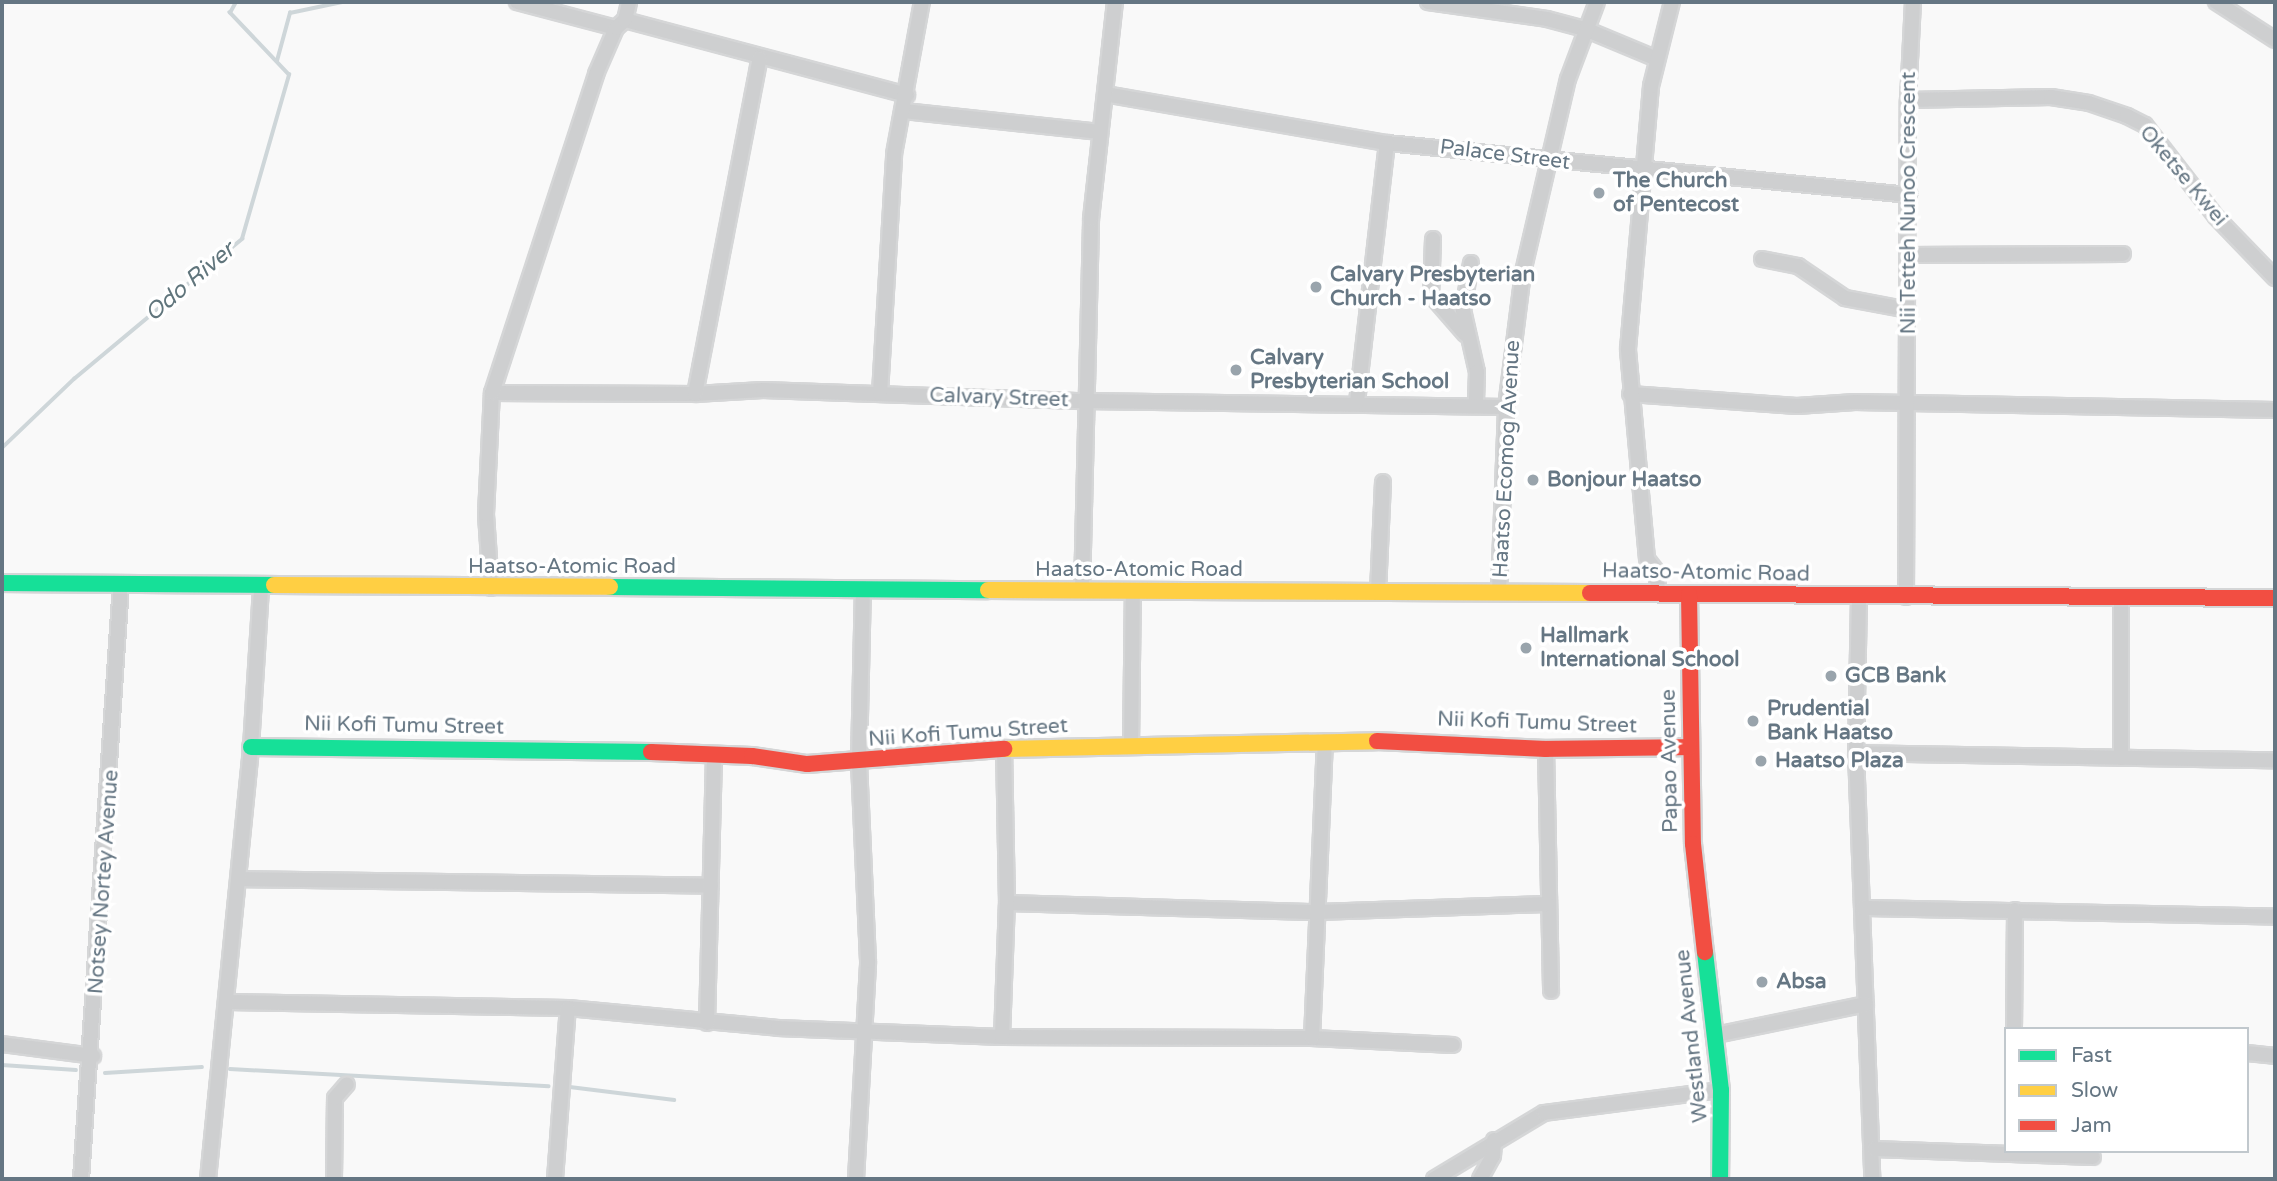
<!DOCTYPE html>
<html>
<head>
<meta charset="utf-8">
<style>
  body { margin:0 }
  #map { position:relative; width:2277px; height:1181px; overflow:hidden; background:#f9f9f9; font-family:"Varela Round",sans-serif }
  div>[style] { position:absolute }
  .stream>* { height:3.5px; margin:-1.75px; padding:0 1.75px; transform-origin:1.75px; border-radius:1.75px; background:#ced6d9 }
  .roads { filter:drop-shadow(2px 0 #d5d6d7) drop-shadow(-2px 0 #d5d6d7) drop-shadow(0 2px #d5d6d7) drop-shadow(0 -2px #d5d6d7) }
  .street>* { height:14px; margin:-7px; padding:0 7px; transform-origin:7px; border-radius:7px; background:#cecfd0 }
  .fast>* { height:16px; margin:-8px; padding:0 8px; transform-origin:8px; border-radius:8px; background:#16e098 }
  .slow>* { height:16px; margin:-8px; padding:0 8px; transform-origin:8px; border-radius:8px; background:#ffcf43 }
  .jam>* { height:16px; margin:-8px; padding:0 8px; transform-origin:8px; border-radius:8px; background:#f24e42 }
  .dots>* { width:19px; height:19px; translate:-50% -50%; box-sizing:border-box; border:4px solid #fff; border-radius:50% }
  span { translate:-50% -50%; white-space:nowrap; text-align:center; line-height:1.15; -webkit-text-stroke:7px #fff; paint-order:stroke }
  .street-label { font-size:21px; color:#657683 }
  .poi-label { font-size:21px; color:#657683; font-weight:700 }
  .left { translate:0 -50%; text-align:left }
  .water-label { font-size:23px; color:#60757c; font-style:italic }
  .frame { position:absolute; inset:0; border:4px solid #657683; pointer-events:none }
  .legend { position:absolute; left:2004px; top:1027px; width:245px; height:126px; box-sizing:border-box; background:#fff; border:2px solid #c1c8cd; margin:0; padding:9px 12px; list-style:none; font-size:21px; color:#657683 }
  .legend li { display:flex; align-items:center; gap:14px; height:35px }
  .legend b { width:35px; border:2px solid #c1c8cd }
</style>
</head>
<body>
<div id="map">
  <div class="stream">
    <div style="left:277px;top:61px;width:50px;rotate:-74.8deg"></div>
    <div style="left:290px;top:13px;width:53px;rotate:-11.9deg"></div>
    <div style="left:342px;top:2px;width:42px"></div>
    <div style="left:2px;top:448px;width:100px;rotate:-43.8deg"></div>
    <div style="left:74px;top:379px;width:219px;rotate:-39.8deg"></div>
    <div style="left:242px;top:239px;width:171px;rotate:-74deg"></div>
    <div style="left:289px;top:75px;width:86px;rotate:-133.6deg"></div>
    <div style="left:230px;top:13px;width:13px;rotate:-61deg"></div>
    <div style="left:2px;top:1065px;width:74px;rotate:3.9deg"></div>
    <div style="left:230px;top:1069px;width:319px;rotate:3.1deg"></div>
    <div style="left:105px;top:1073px;width:97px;rotate:-3.5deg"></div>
    <div style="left:570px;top:1087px;width:105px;rotate:7.1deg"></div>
  </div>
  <div class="roads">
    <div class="street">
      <div style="left:517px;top:2px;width:102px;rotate:14.7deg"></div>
      <div style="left:1428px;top:2px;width:120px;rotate:8.1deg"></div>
      <div style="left:1547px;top:19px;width:39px;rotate:15deg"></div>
      <div style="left:1585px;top:29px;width:78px;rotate:22.6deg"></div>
      <div style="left:2216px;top:2px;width:70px;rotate:32.8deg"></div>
      <div style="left:625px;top:20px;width:292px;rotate:14.9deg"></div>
      <div style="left:1105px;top:94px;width:286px;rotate:9.9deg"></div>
      <div style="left:1387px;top:143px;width:525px;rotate:5.69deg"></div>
      <div style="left:1908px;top:100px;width:143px;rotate:-1.2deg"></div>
      <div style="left:2051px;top:97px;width:38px;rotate:9deg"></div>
      <div style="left:2089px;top:103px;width:40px;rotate:18.9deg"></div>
      <div style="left:2127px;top:116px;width:20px;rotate:27deg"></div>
      <div style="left:2145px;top:125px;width:116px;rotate:52.3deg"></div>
      <div style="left:2216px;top:217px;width:85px;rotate:46deg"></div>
      <div style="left:904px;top:111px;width:197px;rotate:6.1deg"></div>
      <div style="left:1433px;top:239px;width:56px;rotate:92deg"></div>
      <div style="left:1431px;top:295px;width:52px;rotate:48.9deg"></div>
      <div style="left:1909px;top:255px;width:214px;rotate:-0.3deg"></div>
      <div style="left:1762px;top:259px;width:37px;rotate:11deg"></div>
      <div style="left:1798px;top:266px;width:57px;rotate:34.2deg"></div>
      <div style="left:1845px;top:298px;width:64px;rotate:10.8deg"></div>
      <div style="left:1471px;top:263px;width:48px;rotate:99.7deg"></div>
      <div style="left:1463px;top:310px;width:64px;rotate:77.3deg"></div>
      <div style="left:1477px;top:372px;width:34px;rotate:92deg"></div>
      <div style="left:492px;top:393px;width:203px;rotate:0.3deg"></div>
      <div style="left:695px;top:394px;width:68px;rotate:-3.4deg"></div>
      <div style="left:763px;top:390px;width:321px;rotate:2deg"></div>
      <div style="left:1084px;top:401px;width:422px;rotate:0.8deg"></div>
      <div style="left:880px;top:393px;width:239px;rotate:-86.6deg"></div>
      <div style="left:894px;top:154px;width:155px;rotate:-79.6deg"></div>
      <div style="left:695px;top:394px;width:342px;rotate:-79.1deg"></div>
      <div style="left:1630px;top:394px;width:167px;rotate:4.1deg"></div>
      <div style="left:1797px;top:406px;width:58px;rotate:-3.9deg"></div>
      <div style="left:1855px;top:402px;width:420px;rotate:1.1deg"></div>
      <div style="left:1357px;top:402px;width:261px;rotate:-83.4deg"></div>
      <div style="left:491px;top:588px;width:74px;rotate:-93.9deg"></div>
      <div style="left:486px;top:514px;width:121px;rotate:-87.2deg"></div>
      <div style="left:492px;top:393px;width:336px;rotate:-71.9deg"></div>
      <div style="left:596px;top:74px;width:50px;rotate:-66.5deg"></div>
      <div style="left:616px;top:28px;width:12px;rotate:-42deg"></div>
      <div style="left:625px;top:20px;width:18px;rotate:-77deg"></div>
      <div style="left:1082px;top:591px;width:372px;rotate:-88.6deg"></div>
      <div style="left:1091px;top:219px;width:218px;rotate:-83.7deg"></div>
      <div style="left:1499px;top:591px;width:184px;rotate:-87.8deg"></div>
      <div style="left:1506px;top:407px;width:136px;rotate:-82.8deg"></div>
      <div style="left:1523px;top:272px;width:198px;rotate:-76.9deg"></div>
      <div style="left:1568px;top:79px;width:82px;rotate:-69.4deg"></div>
      <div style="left:1378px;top:592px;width:110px;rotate:-87.4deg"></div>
      <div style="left:1658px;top:594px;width:22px;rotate:-93deg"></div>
      <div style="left:1657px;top:572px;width:16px;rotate:-128deg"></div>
      <div style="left:1647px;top:559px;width:211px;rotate:-95.2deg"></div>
      <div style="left:1628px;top:349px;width:264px;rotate:-85deg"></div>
      <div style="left:1651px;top:86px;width:87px;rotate:-76deg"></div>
      <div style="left:1859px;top:597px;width:156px;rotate:91.1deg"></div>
      <div style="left:1856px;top:753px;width:426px;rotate:87.8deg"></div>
      <div style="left:1906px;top:597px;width:497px;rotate:-89.8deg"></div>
      <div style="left:1908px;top:100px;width:98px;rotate:-87.1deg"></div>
      <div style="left:1131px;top:746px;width:155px;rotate:-89.3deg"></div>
      <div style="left:1546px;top:749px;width:242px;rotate:88.8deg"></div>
      <div style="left:1856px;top:753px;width:419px;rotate:1deg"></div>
      <div style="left:2121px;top:758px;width:160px;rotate:-90deg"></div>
      <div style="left:238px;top:879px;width:473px;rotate:0.8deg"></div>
      <div style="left:1007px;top:903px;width:311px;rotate:1.7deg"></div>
      <div style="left:1318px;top:912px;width:229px;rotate:-2deg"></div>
      <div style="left:1862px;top:908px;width:413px;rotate:1.2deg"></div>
      <div style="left:228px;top:1002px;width:340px;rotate:1deg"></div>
      <div style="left:568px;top:1008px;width:211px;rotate:5.4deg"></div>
      <div style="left:778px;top:1028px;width:224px;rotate:2.3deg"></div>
      <div style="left:1002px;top:1037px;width:310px;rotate:0.2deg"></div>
      <div style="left:1312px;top:1038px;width:141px;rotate:2.8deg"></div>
      <div style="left:707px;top:1023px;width:265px;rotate:-88.5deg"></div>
      <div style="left:2014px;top:1029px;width:119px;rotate:-89.5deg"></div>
      <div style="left:1716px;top:1035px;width:153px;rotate:-11.7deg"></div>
      <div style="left:1002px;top:1037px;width:134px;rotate:-87.9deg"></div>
      <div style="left:1007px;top:903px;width:154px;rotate:-91.1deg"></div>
      <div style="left:1312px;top:1038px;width:297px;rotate:-87.5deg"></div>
      <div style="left:2px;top:1044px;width:92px;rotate:7.5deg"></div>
      <div style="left:2247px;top:1053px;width:28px;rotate:6deg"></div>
      <div style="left:1874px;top:1149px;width:219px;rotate:2.1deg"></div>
      <div style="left:81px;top:1179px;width:595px;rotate:-86.15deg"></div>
      <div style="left:208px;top:1179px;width:434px;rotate:-84.3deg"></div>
      <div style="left:251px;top:747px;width:161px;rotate:-86.4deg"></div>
      <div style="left:334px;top:1179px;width:81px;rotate:-89.3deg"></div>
      <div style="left:335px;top:1098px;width:18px;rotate:-49deg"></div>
      <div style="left:555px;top:1179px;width:171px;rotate:-85.7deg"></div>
      <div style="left:856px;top:1179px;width:218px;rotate:-86.8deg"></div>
      <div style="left:868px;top:961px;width:200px;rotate:-92.6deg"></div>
      <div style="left:859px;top:761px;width:173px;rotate:-88.7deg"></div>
      <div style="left:1434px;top:1179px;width:128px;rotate:-31deg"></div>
      <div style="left:1544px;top:1113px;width:178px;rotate:-7.4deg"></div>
      <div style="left:1480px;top:1179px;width:26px;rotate:-61deg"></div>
      <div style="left:1493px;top:1156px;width:16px;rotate:-86deg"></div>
    </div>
    <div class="fast">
      <div style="left:2px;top:583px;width:272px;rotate:0.4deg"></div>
      <div style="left:610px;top:587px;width:378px;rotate:0.5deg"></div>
      <div style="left:251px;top:747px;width:400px;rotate:0.7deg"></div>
      <div style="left:1705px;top:952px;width:139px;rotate:83.4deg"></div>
      <div style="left:1721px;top:1090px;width:89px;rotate:90.6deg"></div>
    </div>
    <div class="slow">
      <div style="left:274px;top:585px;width:336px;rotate:0.3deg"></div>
      <div style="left:988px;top:590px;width:602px;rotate:0.29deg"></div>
      <div style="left:1004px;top:749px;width:373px;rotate:-1.2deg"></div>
    </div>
    <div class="jam">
      <div style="left:1590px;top:593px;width:685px;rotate:0.42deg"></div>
      <div style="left:1689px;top:594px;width:250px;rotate:89.1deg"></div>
      <div style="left:1693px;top:844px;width:109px;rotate:83.7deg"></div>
      <div style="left:1377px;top:741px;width:169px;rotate:2.7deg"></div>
      <div style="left:1546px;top:749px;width:143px;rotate:-0.8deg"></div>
      <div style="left:651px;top:752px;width:101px;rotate:2.3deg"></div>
      <div style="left:752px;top:756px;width:56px;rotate:8.3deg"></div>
      <div style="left:807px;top:764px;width:198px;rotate:-4.4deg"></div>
    </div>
  </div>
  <div class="dots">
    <div style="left:1599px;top:193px;background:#99a4ac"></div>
    <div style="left:1316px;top:287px;background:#99a4ac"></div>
    <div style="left:1236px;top:370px;background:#99a4ac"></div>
    <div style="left:1533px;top:480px;background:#99a4ac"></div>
    <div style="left:1526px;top:648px;background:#99a4ac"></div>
    <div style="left:1831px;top:676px;background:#99a4ac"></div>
    <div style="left:1753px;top:721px;background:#99a4ac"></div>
    <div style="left:1761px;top:761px;background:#99a4ac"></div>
    <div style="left:1762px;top:982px;background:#99a4ac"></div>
  </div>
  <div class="street-label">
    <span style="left:1505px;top:155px;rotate:7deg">Palace Street</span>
    <span style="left:2183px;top:176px;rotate:50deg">Oketse Kwei</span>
    <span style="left:1909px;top:203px;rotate:-90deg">Nii Tetteh Nunoo Crescent</span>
    <span style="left:999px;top:398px;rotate:2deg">Calvary Street</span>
    <span style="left:1507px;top:459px;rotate:-87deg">Haatso Ecomog Avenue</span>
    <span style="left:572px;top:567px">Haatso-Atomic Road</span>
    <span style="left:1139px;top:570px">Haatso-Atomic Road</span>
    <span style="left:1706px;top:573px;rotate:1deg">Haatso-Atomic Road</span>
    <span style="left:1537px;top:723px;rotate:2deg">Nii Kofi Tumu Street</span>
    <span style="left:404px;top:726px;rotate:1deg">Nii Kofi Tumu Street</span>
    <span style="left:968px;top:733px;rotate:-4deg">Nii Kofi Tumu Street</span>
    <span style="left:1670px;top:761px;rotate:-91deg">Papao Avenue</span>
    <span style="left:104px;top:882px;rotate:-86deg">Notsey Nortey Avenue</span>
    <span style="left:1692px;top:1036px;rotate:-96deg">Westland Avenue</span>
  </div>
  <div class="poi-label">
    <span class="left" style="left:1613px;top:193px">The Church<br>of Pentecost</span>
    <span class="left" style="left:1330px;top:287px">Calvary Presbyterian<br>Church - Haatso</span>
    <span class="left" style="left:1250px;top:370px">Calvary<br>Presbyterian School</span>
    <span class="left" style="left:1547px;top:480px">Bonjour Haatso</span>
    <span class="left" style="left:1540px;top:648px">Hallmark<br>International School</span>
    <span class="left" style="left:1845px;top:676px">GCB Bank</span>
    <span class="left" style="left:1767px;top:721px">Prudential<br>Bank Haatso</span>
    <span class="left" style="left:1775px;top:761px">Haatso Plaza</span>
    <span class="left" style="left:1776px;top:982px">Absa</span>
  </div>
  <div class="water-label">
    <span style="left:190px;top:282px;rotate:-40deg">Odo River</span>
  </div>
  <div class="frame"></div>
  <ul class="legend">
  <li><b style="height:9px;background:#16e098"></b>Fast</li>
  <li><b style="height:9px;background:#ffcf43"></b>Slow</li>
  <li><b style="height:9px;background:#f24e42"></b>Jam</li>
  </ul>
</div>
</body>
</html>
